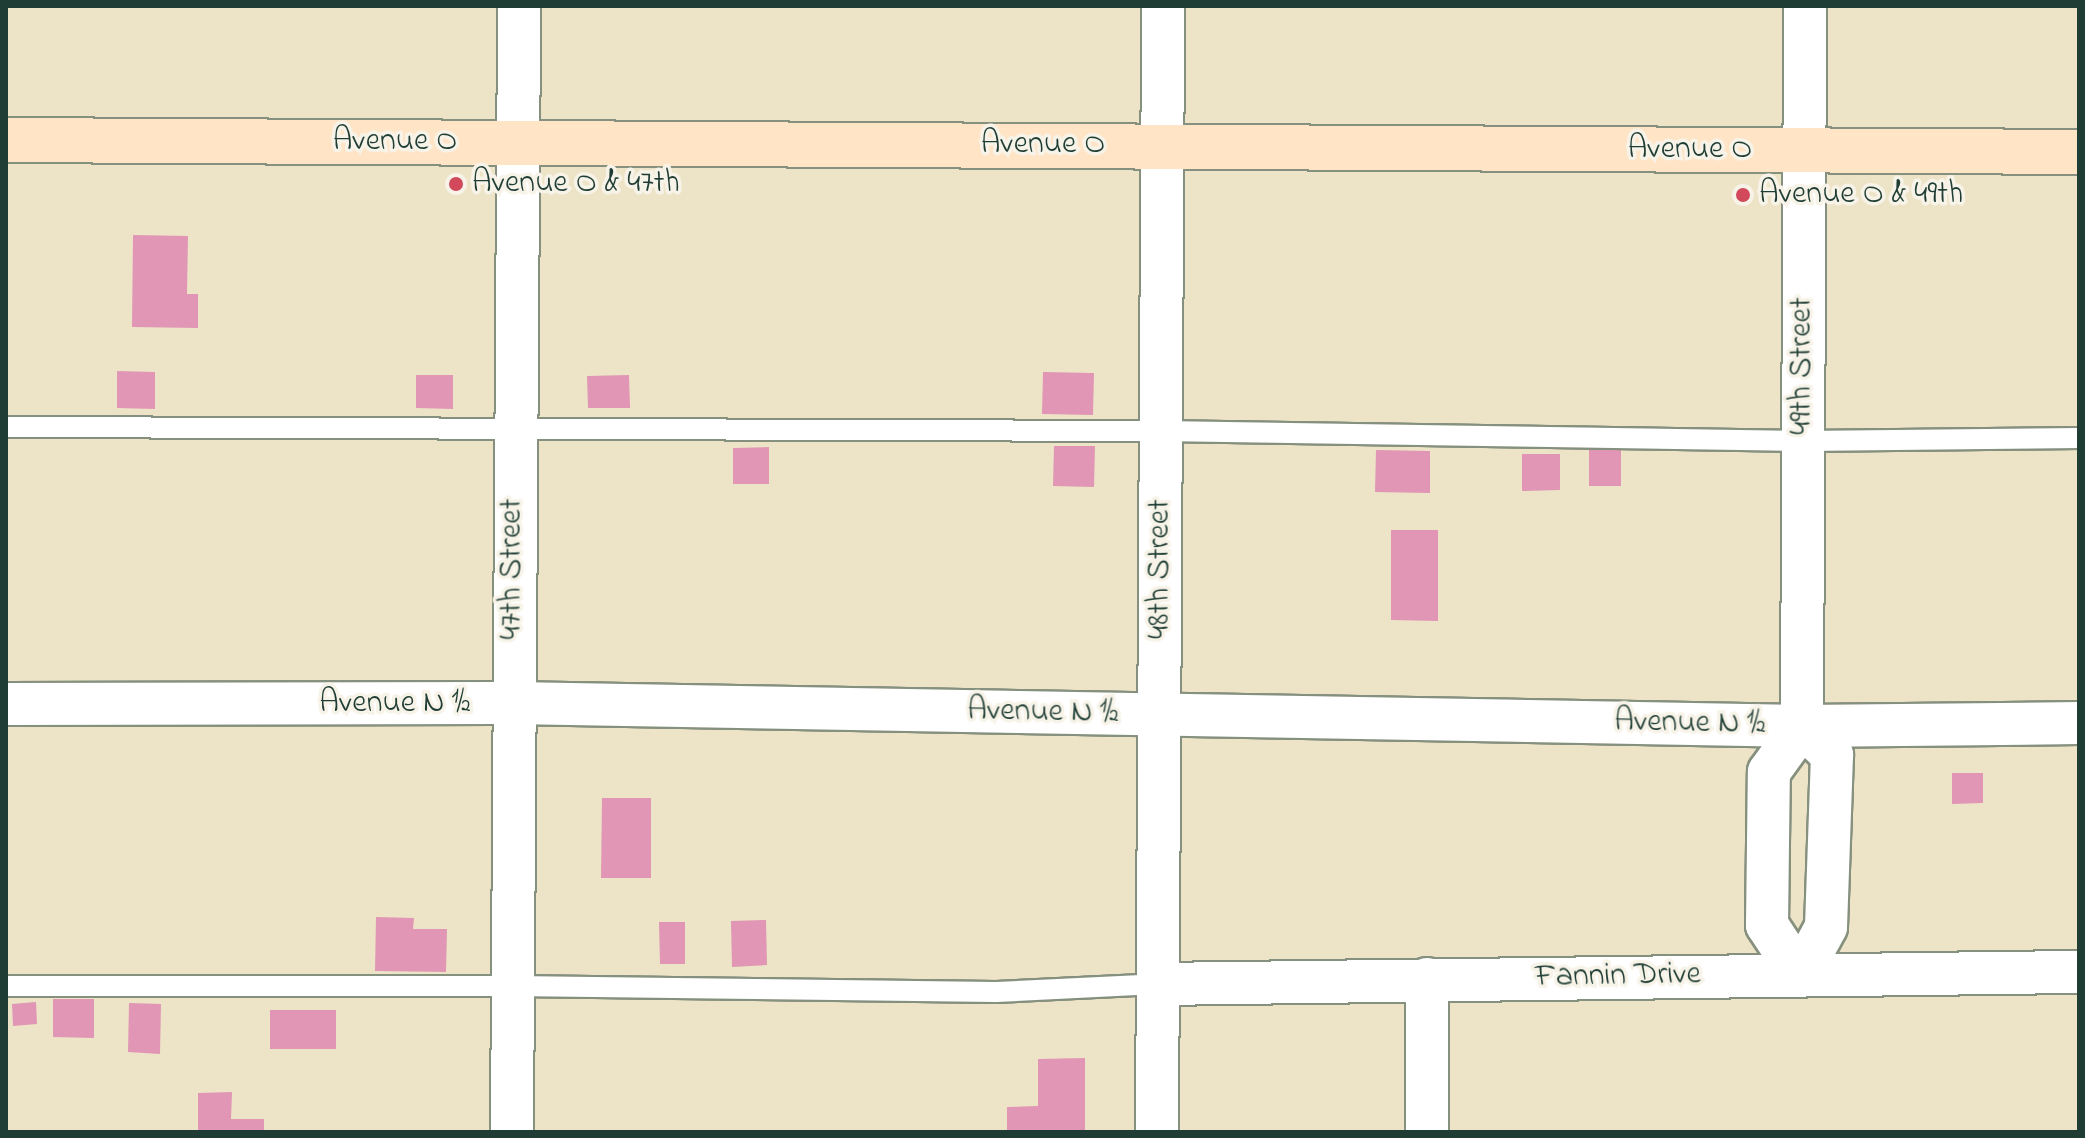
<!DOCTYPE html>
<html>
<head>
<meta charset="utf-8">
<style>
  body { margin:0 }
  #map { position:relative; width:2085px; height:1138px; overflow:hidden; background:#ede4c8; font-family:"Indie Flower",sans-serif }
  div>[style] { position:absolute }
  .building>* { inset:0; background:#e096b4 }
  .roads { filter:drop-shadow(2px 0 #86907e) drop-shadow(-2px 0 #86907e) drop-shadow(0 2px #86907e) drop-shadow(0 -2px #86907e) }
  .service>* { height:20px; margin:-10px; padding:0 10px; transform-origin:10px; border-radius:10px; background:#fff }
  .minor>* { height:42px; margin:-21px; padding:0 21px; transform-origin:21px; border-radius:21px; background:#fff }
  .secondary>* { height:44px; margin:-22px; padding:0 22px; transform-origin:22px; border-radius:22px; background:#ffe4c6 }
  .dots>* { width:22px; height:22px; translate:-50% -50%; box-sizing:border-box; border:4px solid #f7f3e8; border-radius:50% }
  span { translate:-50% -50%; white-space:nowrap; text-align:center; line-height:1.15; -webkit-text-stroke:7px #f7f3e8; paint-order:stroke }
  .street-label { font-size:32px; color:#1f3d34 }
  .poi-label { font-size:32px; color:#1f3d34 }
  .left { translate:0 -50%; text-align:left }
  .frame { position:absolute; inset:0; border:8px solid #1f3d34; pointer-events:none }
</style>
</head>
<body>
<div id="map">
  <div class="building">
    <div style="clip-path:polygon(133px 235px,188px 236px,187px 294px,198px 294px,198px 328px,132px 327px)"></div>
    <div style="clip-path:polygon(117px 371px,155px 372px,155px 409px,117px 408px)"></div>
    <div style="clip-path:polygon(1043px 372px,1094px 373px,1093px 415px,1042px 414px)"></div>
    <div style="clip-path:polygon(416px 375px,453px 375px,453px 409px,416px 408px)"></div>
    <div style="clip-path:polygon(629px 375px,630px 408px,588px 408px,587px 376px)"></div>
    <div style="clip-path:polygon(1054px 446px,1095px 446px,1094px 487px,1053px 486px)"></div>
    <div style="clip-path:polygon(769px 447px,769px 484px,733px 484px,733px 448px)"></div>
    <div style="clip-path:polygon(1376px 450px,1430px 451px,1430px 493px,1375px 492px)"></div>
    <div style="clip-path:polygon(1589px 450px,1621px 450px,1621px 486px,1589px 486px)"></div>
    <div style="clip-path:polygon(1522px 454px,1560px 454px,1560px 490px,1522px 491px)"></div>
    <div style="clip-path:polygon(1391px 530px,1438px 530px,1438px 621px,1391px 620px)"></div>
    <div style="clip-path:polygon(1952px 773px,1983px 773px,1983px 803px,1952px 804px)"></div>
    <div style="clip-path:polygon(602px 798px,651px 798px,651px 878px,601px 878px)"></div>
    <div style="clip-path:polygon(376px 917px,414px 918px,413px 929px,447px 929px,446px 972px,375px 971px)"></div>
    <div style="clip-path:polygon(766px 920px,767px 965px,732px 967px,731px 921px)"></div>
    <div style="clip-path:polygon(659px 922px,685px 922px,685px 964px,660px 964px)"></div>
    <div style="clip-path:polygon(53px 999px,94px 999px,94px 1038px,53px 1037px)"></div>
    <div style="clip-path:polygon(36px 1002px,37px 1024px,13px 1026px,12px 1004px)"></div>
    <div style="clip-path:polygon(129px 1003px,161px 1004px,160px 1054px,128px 1052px)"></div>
    <div style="clip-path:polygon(270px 1010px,336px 1010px,336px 1049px,270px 1049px)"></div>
    <div style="clip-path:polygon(1085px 1058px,1085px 1132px,1007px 1132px,1007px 1107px,1038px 1106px,1038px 1059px)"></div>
    <div style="clip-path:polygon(232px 1092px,231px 1119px,264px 1119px,264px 1132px,198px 1132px,198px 1093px)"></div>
  </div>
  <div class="roads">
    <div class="service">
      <div style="left:6px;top:427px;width:1155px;rotate:0.2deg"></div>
      <div style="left:1161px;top:431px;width:642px;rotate:0.89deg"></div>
      <div style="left:1803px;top:441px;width:276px;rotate:-0.6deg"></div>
      <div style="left:6px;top:986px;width:507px"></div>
      <div style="left:513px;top:986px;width:483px;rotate:0.7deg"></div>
      <div style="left:996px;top:992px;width:161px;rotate:-2.8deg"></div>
    </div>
    <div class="minor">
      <div style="left:6px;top:704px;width:507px;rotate:-0.11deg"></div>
      <div style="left:513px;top:703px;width:1289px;rotate:1.02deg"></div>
      <div style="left:1802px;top:726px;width:277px;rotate:-0.6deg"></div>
      <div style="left:1802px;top:726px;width:42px;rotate:44deg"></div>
      <div style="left:1832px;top:755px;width:172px;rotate:92deg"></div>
      <div style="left:1826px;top:927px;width:55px;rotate:118.4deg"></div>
      <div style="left:1800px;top:975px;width:60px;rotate:-123.4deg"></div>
      <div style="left:1767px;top:925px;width:153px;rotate:-89.3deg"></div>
      <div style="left:1769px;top:772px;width:57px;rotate:-54.3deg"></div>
      <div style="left:1802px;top:726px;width:720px;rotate:-89.76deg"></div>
      <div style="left:1427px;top:979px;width:153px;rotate:90deg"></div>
      <div style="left:1157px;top:984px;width:922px;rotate:-0.75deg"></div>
      <div style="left:512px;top:1132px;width:1126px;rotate:-89.64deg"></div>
      <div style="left:1157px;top:1132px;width:1126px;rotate:-89.69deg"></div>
    </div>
    <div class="secondary">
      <div style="left:6px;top:140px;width:2073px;rotate:0.33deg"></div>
    </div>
  </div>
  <div class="dots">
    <div style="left:456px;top:184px;background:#d1495b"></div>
    <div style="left:1743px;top:195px;background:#d1495b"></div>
  </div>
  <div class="street-label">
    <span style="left:395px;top:142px">Avenue O</span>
    <span style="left:1043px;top:145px">Avenue O</span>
    <span style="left:1690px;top:150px">Avenue O</span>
    <span style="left:1803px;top:366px;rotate:-90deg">49th Street</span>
    <span style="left:513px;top:569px;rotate:-90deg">47th Street</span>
    <span style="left:1161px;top:569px;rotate:-90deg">48th Street</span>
    <span style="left:395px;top:704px">Avenue N ½</span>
    <span style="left:1043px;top:713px;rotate:1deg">Avenue N ½</span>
    <span style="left:1690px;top:724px;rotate:1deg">Avenue N ½</span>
    <span style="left:1618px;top:977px;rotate:-1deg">Fannin Drive</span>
  </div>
  <div class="poi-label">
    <span class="left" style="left:472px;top:184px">Avenue O &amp; 47th</span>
    <span class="left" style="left:1759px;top:195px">Avenue O &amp; 49th</span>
  </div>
  <div class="frame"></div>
</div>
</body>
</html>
